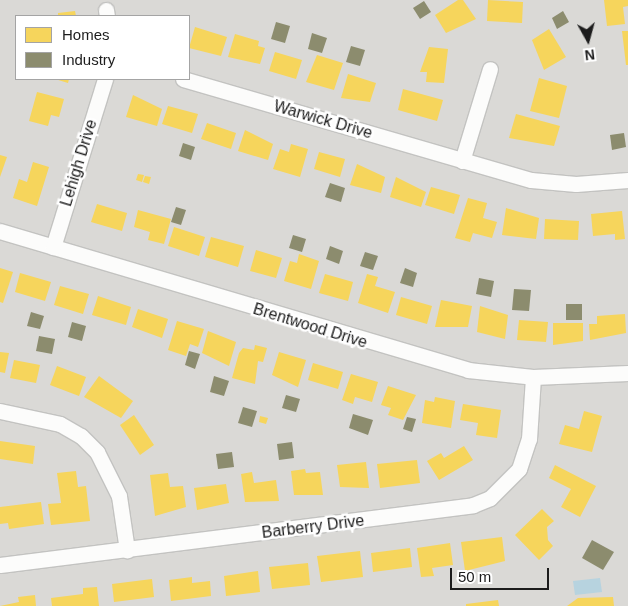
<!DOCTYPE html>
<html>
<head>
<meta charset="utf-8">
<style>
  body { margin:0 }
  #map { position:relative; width:628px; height:606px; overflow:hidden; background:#ebeae5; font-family:Arial,sans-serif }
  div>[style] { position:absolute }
  .residential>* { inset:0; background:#dad9d6 }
  .water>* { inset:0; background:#b7d3df }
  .homes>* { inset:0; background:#f6d55c }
  .industry>* { inset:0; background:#8c8c6e }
  .roads { filter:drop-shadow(1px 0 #c3c3c1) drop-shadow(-1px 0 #c3c3c1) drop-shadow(0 1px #c3c3c1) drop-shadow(0 -1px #c3c3c1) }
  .street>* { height:15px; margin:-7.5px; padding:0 7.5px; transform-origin:7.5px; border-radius:7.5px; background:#fcfcfb }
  span { translate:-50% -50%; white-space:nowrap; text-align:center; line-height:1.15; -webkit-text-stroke:5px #fff; paint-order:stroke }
  .street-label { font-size:16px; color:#1c1c1c }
  .legend { position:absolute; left:15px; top:15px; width:175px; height:65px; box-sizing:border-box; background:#fff; border:1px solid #a4a4a4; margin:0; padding:6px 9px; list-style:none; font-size:15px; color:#1c1c1c }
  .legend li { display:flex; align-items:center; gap:10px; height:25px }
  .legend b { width:25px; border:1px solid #a4a4a4 }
  .north { position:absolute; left:563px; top:15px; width:50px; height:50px; -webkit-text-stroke:4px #fff; paint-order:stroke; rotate:173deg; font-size:14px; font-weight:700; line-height:20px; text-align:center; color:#1c1c1c }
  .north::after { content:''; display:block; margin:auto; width:18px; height:22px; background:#1c1c1c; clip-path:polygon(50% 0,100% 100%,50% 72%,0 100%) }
  .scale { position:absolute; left:450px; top:568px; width:99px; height:22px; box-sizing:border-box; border:2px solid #1c1c1c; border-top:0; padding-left:6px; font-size:15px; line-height:18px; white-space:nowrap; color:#1c1c1c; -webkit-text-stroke:4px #fff; paint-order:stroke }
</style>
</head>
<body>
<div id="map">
  <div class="residential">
    <div style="clip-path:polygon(evenodd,0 0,628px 0,628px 606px,0 606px,0 0,16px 16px,189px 16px,189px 79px,16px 79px,16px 16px)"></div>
  </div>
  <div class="water">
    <div style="clip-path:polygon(600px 578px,602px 592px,575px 595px,573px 581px)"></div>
  </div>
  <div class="homes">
    <div style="clip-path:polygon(458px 0,463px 0,476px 19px,446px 33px,435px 15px)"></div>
    <div style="clip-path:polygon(488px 0,523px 2px,522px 23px,487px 21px)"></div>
    <div style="clip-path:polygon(604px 0,628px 0,628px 6px,623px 7px,625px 24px,607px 26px)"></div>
    <div style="clip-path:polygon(75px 11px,76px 16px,58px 16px,58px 13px)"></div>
    <div style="clip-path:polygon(195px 27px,227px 37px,221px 56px,189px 48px)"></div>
    <div style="clip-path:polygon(549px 29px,566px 57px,544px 70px,532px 40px)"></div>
    <div style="clip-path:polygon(622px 31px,628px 31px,628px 65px,626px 65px)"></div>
    <div style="clip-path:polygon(235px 34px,259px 41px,258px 46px,265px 48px,260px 64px,228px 57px)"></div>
    <div style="clip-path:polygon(429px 47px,448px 49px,444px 83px,426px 82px,427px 72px,420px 72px)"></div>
    <div style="clip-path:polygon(275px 52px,302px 60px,296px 79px,269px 71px)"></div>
    <div style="clip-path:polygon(317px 55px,343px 63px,334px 90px,306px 82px)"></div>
    <div style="clip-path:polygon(348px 74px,376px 83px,370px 102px,341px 98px)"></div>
    <div style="clip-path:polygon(539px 78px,567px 86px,559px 118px,530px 111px)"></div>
    <div style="clip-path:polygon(55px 79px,69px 79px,68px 83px)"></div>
    <div style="clip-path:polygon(403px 89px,443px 100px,437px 121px,398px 110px)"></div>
    <div style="clip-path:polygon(37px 92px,64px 99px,59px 117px,51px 115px,48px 126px,29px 121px)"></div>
    <div style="clip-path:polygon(133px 95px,162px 109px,157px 126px,126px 117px)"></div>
    <div style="clip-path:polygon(168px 106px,198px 114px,192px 133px,162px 124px)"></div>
    <div style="clip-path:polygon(516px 114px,560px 126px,554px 146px,509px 138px)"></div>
    <div style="clip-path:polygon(207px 123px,236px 133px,231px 149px,201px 139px)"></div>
    <div style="clip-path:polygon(245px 130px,273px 144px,268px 160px,238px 151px)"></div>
    <div style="clip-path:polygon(291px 144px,308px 149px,300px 177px,273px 169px,280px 149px,289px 152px)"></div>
    <div style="clip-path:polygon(319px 152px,345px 159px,340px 177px,314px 169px)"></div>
    <div style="clip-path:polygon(0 155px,7px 157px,0 177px)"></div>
    <div style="clip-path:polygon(33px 162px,49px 167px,37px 206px,13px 198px,19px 179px,27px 182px)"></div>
    <div style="clip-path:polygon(357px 164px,385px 177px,381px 193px,350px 185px)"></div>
    <div style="clip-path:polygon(138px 174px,144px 175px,142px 182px,136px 180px)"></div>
    <div style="clip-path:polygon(145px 176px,151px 177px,149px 184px,143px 182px)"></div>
    <div style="clip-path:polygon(396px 177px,426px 192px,421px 207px,390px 197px)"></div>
    <div style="clip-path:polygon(431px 187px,460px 195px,454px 214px,425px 205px)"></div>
    <div style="clip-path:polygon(468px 198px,487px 203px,483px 218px,497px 222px,492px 238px,473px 233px,470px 242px,455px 238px)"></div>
    <div style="clip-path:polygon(97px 204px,127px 213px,122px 231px,91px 222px)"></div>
    <div style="clip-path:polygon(506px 208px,539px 218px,536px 239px,502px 235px)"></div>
    <div style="clip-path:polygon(138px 210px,171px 219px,164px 244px,148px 240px,150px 232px,134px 227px)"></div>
    <div style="clip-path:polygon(622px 211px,625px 239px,615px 240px,615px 234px,593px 236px,591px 214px)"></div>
    <div style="clip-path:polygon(545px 219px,579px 221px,578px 240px,544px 239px)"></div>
    <div style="clip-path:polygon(174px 227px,205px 237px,199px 256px,168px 246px)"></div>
    <div style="clip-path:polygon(211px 237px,244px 246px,238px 267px,205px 257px)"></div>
    <div style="clip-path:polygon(256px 250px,282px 258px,276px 278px,250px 271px)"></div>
    <div style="clip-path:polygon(299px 254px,319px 261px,311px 289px,284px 281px,290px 261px,297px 263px)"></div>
    <div style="clip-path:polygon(0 268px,13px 272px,3px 303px,0 302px)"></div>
    <div style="clip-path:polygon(20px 273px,51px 282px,45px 301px,15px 292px)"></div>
    <div style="clip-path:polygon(325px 274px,353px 282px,348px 301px,319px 293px)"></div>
    <div style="clip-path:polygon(367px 274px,378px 277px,375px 286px,395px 292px,388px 313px,358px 303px)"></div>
    <div style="clip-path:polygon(60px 286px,89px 294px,83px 314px,54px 305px)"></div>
    <div style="clip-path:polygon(98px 296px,131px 307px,126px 325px,92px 315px)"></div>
    <div style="clip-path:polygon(401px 297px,432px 306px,427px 324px,396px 315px)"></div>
    <div style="clip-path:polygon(441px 300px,472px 306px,468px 327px,435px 327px)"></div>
    <div style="clip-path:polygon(480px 306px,508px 315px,505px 339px,477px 332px)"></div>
    <div style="clip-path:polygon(138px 309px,168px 319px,162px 338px,132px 327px)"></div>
    <div style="clip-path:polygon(625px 314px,626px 333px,590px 340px,589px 324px,597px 324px,597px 316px)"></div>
    <div style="clip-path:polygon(519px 320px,548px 322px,546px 342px,517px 340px)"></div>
    <div style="clip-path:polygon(177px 321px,204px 329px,198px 347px,190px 344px,186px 356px,168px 350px)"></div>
    <div style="clip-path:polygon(553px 323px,583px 323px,583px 341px,553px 345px)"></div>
    <div style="clip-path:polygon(208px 331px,236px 342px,229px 366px,202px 353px)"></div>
    <div style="clip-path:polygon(255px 345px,267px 348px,263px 362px,258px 361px,255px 384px,232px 378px,239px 353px,243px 348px,254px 350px)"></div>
    <div style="clip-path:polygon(0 352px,9px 353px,5px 373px,0 372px)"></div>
    <div style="clip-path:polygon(279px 352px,306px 360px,298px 387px,272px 375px)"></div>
    <div style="clip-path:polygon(14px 360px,40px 365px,36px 383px,10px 378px)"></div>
    <div style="clip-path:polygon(313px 363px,343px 372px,338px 389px,308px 380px)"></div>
    <div style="clip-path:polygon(57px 366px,86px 377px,79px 396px,50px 385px)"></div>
    <div style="clip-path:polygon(351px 374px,378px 382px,372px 402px,355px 397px,353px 404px,342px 400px)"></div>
    <div style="clip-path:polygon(99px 376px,133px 401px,121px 418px,84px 397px)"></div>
    <div style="clip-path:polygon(388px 386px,416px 395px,403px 420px,388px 415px,391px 408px,381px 405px)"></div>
    <div style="clip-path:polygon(435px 397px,455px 401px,451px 428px,422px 423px,425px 400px,434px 402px)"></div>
    <div style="clip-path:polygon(463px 404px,501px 410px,497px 438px,476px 435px,478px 423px,460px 420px)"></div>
    <div style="clip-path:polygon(584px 411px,602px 416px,592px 452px,559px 444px,565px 425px,579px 429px)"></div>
    <div style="clip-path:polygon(134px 415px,154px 445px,140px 455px,120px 425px)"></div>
    <div style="clip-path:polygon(260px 416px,268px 418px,266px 424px,259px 422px)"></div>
    <div style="clip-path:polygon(0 441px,35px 446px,33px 464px,0 459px)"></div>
    <div style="clip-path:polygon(464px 446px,473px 460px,439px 480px,427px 461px,441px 453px,444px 458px)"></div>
    <div style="clip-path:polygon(417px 460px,420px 483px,380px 488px,377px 464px)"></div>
    <div style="clip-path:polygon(366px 462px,369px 488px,340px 487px,337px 465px)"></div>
    <div style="clip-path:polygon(555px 465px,596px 486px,580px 517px,561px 507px,571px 489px,549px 478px)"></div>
    <div style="clip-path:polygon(305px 469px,306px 473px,320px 472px,323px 495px,294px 495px,291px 471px)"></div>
    <div style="clip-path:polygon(76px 471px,78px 487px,86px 486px,90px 521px,51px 525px,48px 504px,61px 503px,57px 473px)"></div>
    <div style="clip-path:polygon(252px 472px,254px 483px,276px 480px,279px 501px,245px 502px,241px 474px)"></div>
    <div style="clip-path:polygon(168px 473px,170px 487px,183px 486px,186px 507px,155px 516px,150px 475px)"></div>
    <div style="clip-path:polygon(226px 484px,229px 503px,197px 510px,194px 488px)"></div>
    <div style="clip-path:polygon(41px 502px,44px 524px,9px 529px,8px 523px,0 524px,0 507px)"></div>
    <div style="clip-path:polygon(542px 509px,554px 521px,547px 527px,548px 540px,553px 546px,539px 560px,515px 535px)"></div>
    <div style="clip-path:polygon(502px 537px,505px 561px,465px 571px,461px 542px)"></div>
    <div style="clip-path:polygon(450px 543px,453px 565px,432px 568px,434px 576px,421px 577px,417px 548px)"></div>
    <div style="clip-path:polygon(410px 548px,412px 567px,373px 572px,371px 553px)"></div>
    <div style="clip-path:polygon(360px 551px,363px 577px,321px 582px,317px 556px)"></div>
    <div style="clip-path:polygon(308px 563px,310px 585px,272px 589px,269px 567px)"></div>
    <div style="clip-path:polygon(258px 571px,260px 592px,226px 596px,224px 576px)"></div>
    <div style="clip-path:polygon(192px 577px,192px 583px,210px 581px,211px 596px,171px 601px,169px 580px)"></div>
    <div style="clip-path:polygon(152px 579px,154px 597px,114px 602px,112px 584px)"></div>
    <div style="clip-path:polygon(97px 587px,99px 606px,52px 606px,51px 598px,83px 594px,83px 588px)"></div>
    <div style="clip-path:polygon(35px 595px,36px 606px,0 606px,19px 602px,18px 597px)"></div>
    <div style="clip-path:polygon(613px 597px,614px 606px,567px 606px,578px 598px)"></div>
    <div style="clip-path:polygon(498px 600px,499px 606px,466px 606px,466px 604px)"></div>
  </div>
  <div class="industry">
    <div style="clip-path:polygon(424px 1px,431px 12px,420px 19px,413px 8px)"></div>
    <div style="clip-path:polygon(563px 11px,569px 22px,557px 29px,552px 18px)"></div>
    <div style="clip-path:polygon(276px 22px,290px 26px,285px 43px,271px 39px)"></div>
    <div style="clip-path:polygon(312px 33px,327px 38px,322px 53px,308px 49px)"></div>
    <div style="clip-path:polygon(351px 46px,365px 50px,360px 66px,346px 62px)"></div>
    <div style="clip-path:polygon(624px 133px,626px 147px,612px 150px,610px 135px)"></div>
    <div style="clip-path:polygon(183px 143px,195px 147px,191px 160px,179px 156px)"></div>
    <div style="clip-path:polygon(330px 183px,345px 188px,341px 202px,325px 197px)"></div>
    <div style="clip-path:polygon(176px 207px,186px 210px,181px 225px,171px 222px)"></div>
    <div style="clip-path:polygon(293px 235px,306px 239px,302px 252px,289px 248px)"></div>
    <div style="clip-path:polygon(330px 246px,343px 251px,339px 264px,326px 259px)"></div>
    <div style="clip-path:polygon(365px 252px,378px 256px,373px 270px,360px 266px)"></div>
    <div style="clip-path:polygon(405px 268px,417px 273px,413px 287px,400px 283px)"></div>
    <div style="clip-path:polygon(479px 278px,494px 281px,491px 297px,476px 294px)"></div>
    <div style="clip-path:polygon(514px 289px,531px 290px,529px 311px,512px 310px)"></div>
    <div style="clip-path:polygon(566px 304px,582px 304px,582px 320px,566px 320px)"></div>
    <div style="clip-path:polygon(31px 312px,44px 316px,40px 329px,27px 326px)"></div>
    <div style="clip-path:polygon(72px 322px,86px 326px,82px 341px,68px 337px)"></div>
    <div style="clip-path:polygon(39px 336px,55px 339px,52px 354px,36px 351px)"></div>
    <div style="clip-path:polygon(189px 351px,200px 354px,195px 369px,185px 365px)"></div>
    <div style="clip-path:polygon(214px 376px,229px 381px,224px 396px,210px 392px)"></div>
    <div style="clip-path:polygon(286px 395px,300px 399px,296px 412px,282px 408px)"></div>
    <div style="clip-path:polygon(243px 407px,257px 411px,252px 427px,238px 423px)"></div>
    <div style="clip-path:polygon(353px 414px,373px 420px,368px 435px,349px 428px)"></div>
    <div style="clip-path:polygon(407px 417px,416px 419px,412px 432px,403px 429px)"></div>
    <div style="clip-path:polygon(292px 442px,294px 458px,279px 460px,277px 444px)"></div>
    <div style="clip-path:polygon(232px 452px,234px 467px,218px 469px,216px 454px)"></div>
    <div style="clip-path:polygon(592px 540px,614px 552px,603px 570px,582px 558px)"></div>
  </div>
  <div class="roads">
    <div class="street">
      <div style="left:106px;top:10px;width:6px;rotate:81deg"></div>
      <div style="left:183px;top:79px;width:362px;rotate:16.2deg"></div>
      <div style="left:531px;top:180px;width:45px;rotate:5.1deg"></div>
      <div style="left:576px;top:184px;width:52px;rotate:-4.4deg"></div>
      <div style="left:462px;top:161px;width:96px;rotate:-73.1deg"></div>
      <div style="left:0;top:231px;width:488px;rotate:16.5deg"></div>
      <div style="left:468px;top:370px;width:65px;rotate:6.1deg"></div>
      <div style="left:533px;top:377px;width:95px;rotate:-2.4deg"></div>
      <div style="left:53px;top:247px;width:176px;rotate:-72.8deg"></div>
      <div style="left:0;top:411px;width:61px;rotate:12.2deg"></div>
      <div style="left:60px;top:424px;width:24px;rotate:30deg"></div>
      <div style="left:81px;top:436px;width:23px;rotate:45deg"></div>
      <div style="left:97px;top:452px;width:49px;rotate:63.4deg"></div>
      <div style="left:119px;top:496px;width:55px;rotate:81.6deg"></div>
      <div style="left:0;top:565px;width:477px;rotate:-7.2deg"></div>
      <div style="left:473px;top:505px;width:18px;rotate:-22deg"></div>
      <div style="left:490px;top:498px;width:41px;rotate:-45deg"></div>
      <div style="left:519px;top:469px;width:32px;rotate:-72deg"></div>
      <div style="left:529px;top:439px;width:62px;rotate:-86.3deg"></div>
    </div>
  </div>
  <div class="street-label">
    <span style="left:323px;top:120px;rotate:16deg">Warwick Drive</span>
    <span style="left:79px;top:163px;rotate:-73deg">Lehigh Drive</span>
    <span style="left:310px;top:326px;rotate:17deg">Brentwood Drive</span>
    <span style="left:313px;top:527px;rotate:-7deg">Barberry Drive</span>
  </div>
  <ul class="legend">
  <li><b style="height:14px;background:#f6d55c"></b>Homes</li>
  <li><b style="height:14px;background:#8c8c6e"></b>Industry</li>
  </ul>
  <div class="north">N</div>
  <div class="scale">50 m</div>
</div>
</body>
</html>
